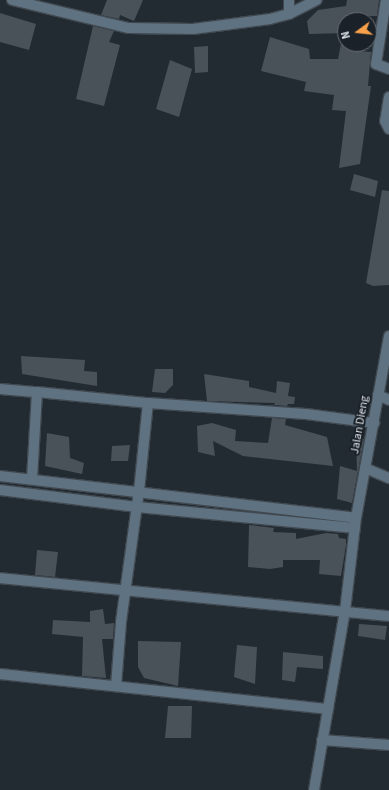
<!DOCTYPE html>
<html>
<head>
<meta charset="utf-8">
<style>
  body { margin:0 }
  #map { position:relative; width:389px; height:790px; overflow:hidden; background:#232b32; font-family:"Source Sans 3",sans-serif }
  div>[style] { position:absolute }
  .building>* { inset:0; background:#495159 }
  .roads { filter:drop-shadow(1px 0 #41484f) drop-shadow(-1px 0 #41484f) drop-shadow(0 1px #41484f) drop-shadow(0 -1px #41484f) }
  .minor>* { height:10px; margin:-5px; padding:0 5px; transform-origin:5px; border-radius:5px; background:#5e7281 }
  span { translate:-50% -50%; white-space:nowrap; text-align:center; line-height:1.15; -webkit-text-stroke:4px #1a2128; paint-order:stroke }
  .street-label { font-size:12px; color:#dce1e5 }
  .north { position:absolute; left:337px; top:12px; width:40px; height:40px; box-sizing:border-box; background:#1a2128; border:1px solid #686e74; border-radius:50%; rotate:255deg; font-size:11px; font-weight:700; line-height:16px; text-align:center; color:#dce1e5 }
  .north::after { content:''; display:block; margin:auto; width:14px; height:18px; background:#f8a14a; clip-path:polygon(50% 0,100% 100%,50% 72%,0 100%) }
</style>
</head>
<body>
<div id="map">
  <div class="building">
    <div style="clip-path:polygon(107px 0,143px 0,134px 21px,120px 15px,119px 19px,101px 15px)"></div>
    <div style="clip-path:polygon(347px 0,379px 0,377px 16px,365px 16px,364px 20px,345px 20px,345px 33px,309px 34px,307px 21px,318px 10px,346px 6px)"></div>
    <div style="clip-path:polygon(0 13px,36px 24px,29px 50px,0 42px)"></div>
    <div style="clip-path:polygon(93px 26px,114px 31px,109px 42px,120px 45px,104px 106px,76px 99px)"></div>
    <div style="clip-path:polygon(270px 37px,309px 49px,310px 59px,338px 59px,341px 44px,360px 44px,359px 51px,371px 52px,368px 86px,371px 86px,360px 164px,339px 168px,346px 111px,332px 110px,334px 95px,304px 91px,306px 82px,261px 71px)"></div>
    <div style="clip-path:polygon(208px 46px,208px 72px,195px 73px,194px 47px)"></div>
    <div style="clip-path:polygon(170px 60px,192px 69px,179px 117px,156px 109px)"></div>
    <div style="clip-path:polygon(354px 174px,378px 181px,375px 197px,350px 190px)"></div>
    <div style="clip-path:polygon(382px 190px,389px 191px,389px 285px,373px 286px,366px 283px)"></div>
    <div style="clip-path:polygon(21px 356px,85px 360px,84px 371px,97px 372px,97px 386px,22px 374px)"></div>
    <div style="clip-path:polygon(155px 369px,173px 369px,173px 385px,165px 393px,152px 392px)"></div>
    <div style="clip-path:polygon(204px 374px,249px 381px,249px 387px,276px 393px,277px 381px,290px 383px,288px 396px,295px 397px,294px 404px,288px 404px,287px 406px,274px 405px,275px 403px,207px 401px)"></div>
    <div style="clip-path:polygon(272px 418px,286px 419px,285px 425px,327px 437px,333px 466px,243px 456px,213px 441px,215px 456px,198px 452px,197px 426px,212px 423px,236px 430px,235px 441px,268px 443px)"></div>
    <div style="clip-path:polygon(47px 433px,69px 437px,70px 458px,84px 463px,82px 474px,45px 466px)"></div>
    <div style="clip-path:polygon(356px 439px,364px 439px,352px 503px,337px 499px,340px 466px,357px 471px)"></div>
    <div style="clip-path:polygon(130px 445px,128px 461px,111px 461px,112px 446px)"></div>
    <div style="clip-path:polygon(249px 525px,274px 528px,273px 532px,296px 533px,296px 539px,326px 533px,338px 534px,339px 538px,346px 539px,346px 545px,341px 576px,319px 574px,320px 560px,283px 560px,283px 567px,270px 569px,248px 567px)"></div>
    <div style="clip-path:polygon(37px 550px,58px 552px,55px 577px,35px 575px)"></div>
    <div style="clip-path:polygon(103px 609px,105px 624px,114px 623px,113px 639px,102px 639px,106px 678px,82px 676px,83px 637px,52px 634px,53px 620px,90px 622px,90px 611px)"></div>
    <div style="clip-path:polygon(359px 624px,387px 626px,385px 640px,358px 636px)"></div>
    <div style="clip-path:polygon(138px 641px,181px 642px,178px 686px,144px 678px,138px 667px)"></div>
    <div style="clip-path:polygon(237px 645px,257px 647px,255px 684px,234px 677px)"></div>
    <div style="clip-path:polygon(283px 652px,323px 656px,323px 669px,297px 667px,295px 682px,282px 680px)"></div>
    <div style="clip-path:polygon(168px 706px,192px 706px,191px 738px,165px 738px)"></div>
  </div>
  <div class="roads">
    <div class="minor">
      <div style="left:12px;top:0;width:120px;rotate:13.5deg"></div>
      <div style="left:129px;top:28px;width:64px;rotate:0.9deg"></div>
      <div style="left:193px;top:29px;width:78px;rotate:-7.4deg"></div>
      <div style="left:270px;top:19px;width:20px;rotate:-15deg"></div>
      <div style="left:289px;top:14px;width:31px;rotate:-27deg"></div>
      <div style="left:386px;top:0;width:65px;rotate:98.9deg"></div>
      <div style="left:376px;top:64px;width:14px;rotate:21deg"></div>
      <div style="left:289px;top:14px;width:14px;rotate:-90deg"></div>
      <div style="left:389px;top:97px;width:24px;rotate:99deg"></div>
      <div style="left:385px;top:121px;width:9px;rotate:63deg"></div>
      <div style="left:0;top:389px;width:37px;rotate:5deg"></div>
      <div style="left:378px;top:395px;width:12px;rotate:24deg"></div>
      <div style="left:365px;top:468px;width:26px;rotate:23deg"></div>
      <div style="left:0;top:476px;width:358px;rotate:6.7deg"></div>
      <div style="left:32px;top:479px;width:87px;rotate:-86.7deg"></div>
      <div style="left:37px;top:392px;width:112px;rotate:5.7deg"></div>
      <div style="left:0;top:490px;width:138px;rotate:7.1deg"></div>
      <div style="left:137px;top:507px;width:219px;rotate:5.5deg"></div>
      <div style="left:0;top:578px;width:391px;rotate:5.6deg"></div>
      <div style="left:0;top:674px;width:330px;rotate:6.1deg"></div>
      <div style="left:116px;top:686px;width:64px;rotate:-85.5deg"></div>
      <div style="left:121px;top:622px;width:132px;rotate:-82.2deg"></div>
      <div style="left:139px;top:491px;width:88px;rotate:-84.2deg"></div>
      <div style="left:148px;top:403px;width:158px;rotate:4deg"></div>
      <div style="left:306px;top:414px;width:69px;rotate:7.5deg"></div>
      <div style="left:322px;top:740px;width:67px;rotate:4.3deg"></div>
      <div style="left:314px;top:790px;width:182px;rotate:-80.2deg"></div>
      <div style="left:345px;top:611px;width:94px;rotate:-83.3deg"></div>
      <div style="left:356px;top:518px;width:185px;rotate:-79.7deg"></div>
    </div>
  </div>
  <div class="street-label">
    <span style="left:360px;top:425px;rotate:-80deg">Jalan Dieng</span>
  </div>
  <div class="north">N</div>
</div>
</body>
</html>
